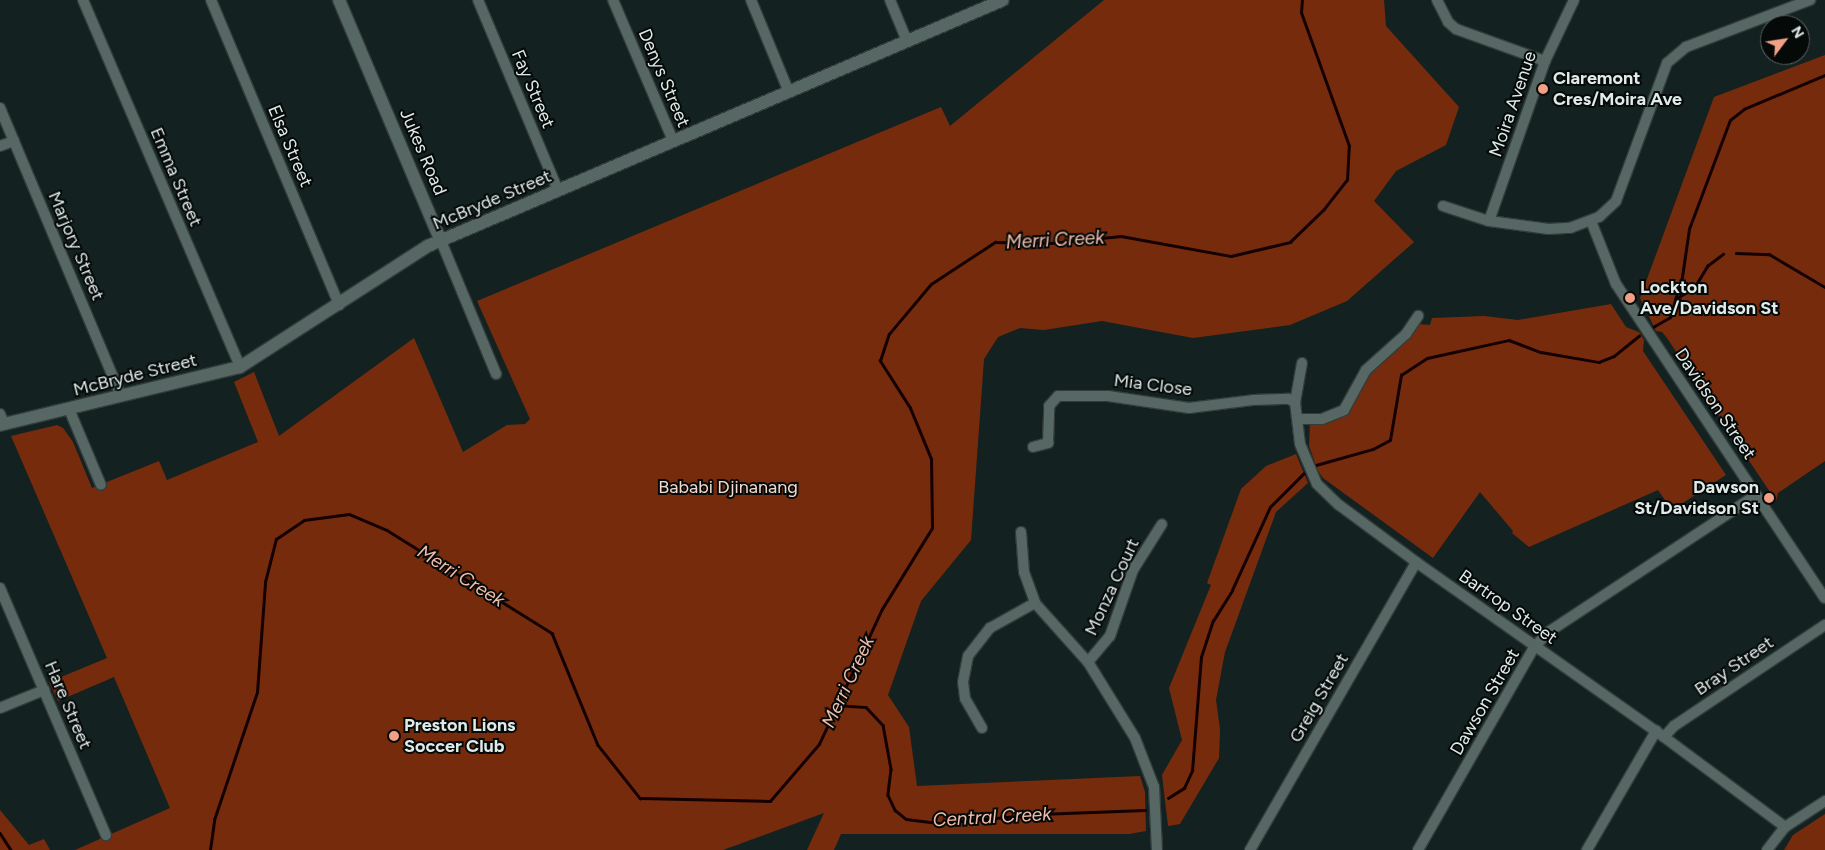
<!DOCTYPE html>
<html>
<head>
<meta charset="utf-8">
<style>
  body { margin:0 }
  #map { position:relative; width:1825px; height:850px; overflow:hidden; background:#132220; font-family:Figtree,sans-serif }
  div>[style] { position:absolute }
  .green>* { inset:0; background:#772b0d }
  .stream>* { height:2.5px; margin:-1.25px; padding:0 1.25px; transform-origin:1.25px; border-radius:1.25px; background:#140000 }
  .roads { filter:drop-shadow(1px 0 #323c3b) drop-shadow(-1px 0 #323c3b) drop-shadow(0 1px #323c3b) drop-shadow(0 -1px #323c3b) }
  .minor>* { height:10px; margin:-5px; padding:0 5px; transform-origin:5px; border-radius:5px; background:#566764 }
  .tertiary>* { height:12px; margin:-6px; padding:0 6px; transform-origin:6px; border-radius:6px; background:#566764 }
  .dots>* { width:14px; height:14px; translate:-50% -50%; box-sizing:border-box; border:2px solid #050a09; border-radius:50% }
  span { translate:-50% -50%; white-space:nowrap; text-align:center; line-height:1.15; -webkit-text-stroke:4px #050a09; paint-order:stroke }
  .street-label { font-size:18px; color:#e0eae8 }
  .poi-label { font-size:18px; color:#e0eae8; font-weight:700 }
  .left { translate:0 -50%; text-align:left }
  .right { translate:-100% -50%; text-align:right }
  .park-label { font-size:18px; color:#f3d9d0 }
  .water-label { font-size:19px; color:#f0bdac; font-style:italic }
  .north { position:absolute; left:1760px; top:15px; width:50px; height:50px; box-sizing:border-box; background:#050a09; border:1px solid #5d6462; border-radius:50%; rotate:59deg; font-size:14px; font-weight:700; line-height:20px; text-align:center; color:#e0eae8 }
  .north::after { content:''; display:block; margin:auto; width:18px; height:22px; background:#f39f83; clip-path:polygon(50% 0,100% 100%,50% 72%,0 100%) }
</style>
</head>
<body>
<div id="map">
  <div class="green">
    <div style="clip-path:polygon(1104px 0,1384px 0,1386px 26px,1459px 107px,1446px 145px,1396px 171px,1374px 201px,1414px 242px,1347px 301px,1290px 325px,1193px 338px,1102px 321px,1044px 330px,1020px 328px,998px 337px,984px 359px,971px 540px,921px 601px,888px 695px,909px 727px,917px 786px,1140px 776px,1145px 792px,1146px 831px,1129px 834px,841px 834px,834px 850px,807px 850px,824px 813px,723px 850px,75px 850px,170px 808px,114px 677px,58px 701px,49px 682px,107px 658px,11px 436px,57px 425px,63px 428px,73px 442px,92px 488px,159px 461px,167px 480px,258px 442px,234px 382px,254px 372px,279px 436px,414px 338px,463px 452px,507px 425px,525px 424px,530px 419px,477px 301px,941px 107px,950px 126px)"></div>
    <div style="clip-path:polygon(1825px 55px,1825px 461px,1778px 493px,1776px 501px,1667px 338px,1662px 332px,1656px 331px,1640px 298px,1714px 97px)"></div>
    <div style="clip-path:polygon(1611px 304px,1626px 327px,1639px 332px,1644px 340px,1643px 351px,1726px 475px,1672px 510px,1658px 490px,1529px 547px,1512px 533px,1513px 531px,1480px 492px,1433px 558px,1323px 478px,1318px 471px,1309px 446px,1310px 423px,1343px 415px,1357px 398px,1365px 377px,1418px 324px,1430px 325px,1432px 318px,1484px 316px,1518px 320px)"></div>
    <div style="clip-path:polygon(1296px 454px,1308px 483px,1276px 512px,1225px 652px,1216px 700px,1220px 729px,1219px 758px,1180px 824px,1168px 826px,1162px 775px,1182px 740px,1169px 688px,1211px 585px,1207px 583px,1241px 489px,1266px 466px)"></div>
    <div style="clip-path:polygon(0 810px,29px 845px,44px 839px,50px 850px,0 850px)"></div>
    <div style="clip-path:polygon(1825px 814px,1825px 850px,1784px 850px,1793px 835px)"></div>
  </div>
  <div class="stream">
    <div style="left:1736px;top:253px;width:33px;rotate:2deg"></div>
    <div style="left:1769px;top:254px;width:65px;rotate:30.5deg"></div>
    <div style="left:1675px;top:299px;width:22px;rotate:-30deg"></div>
    <div style="left:1694px;top:288px;width:26px;rotate:-59deg"></div>
    <div style="left:1707px;top:266px;width:20px;rotate:-37deg"></div>
    <div style="left:1653px;top:327px;width:20px;rotate:-30deg"></div>
    <div style="left:1670px;top:317px;width:42px;rotate:-73.3deg"></div>
    <div style="left:1682px;top:277px;width:49px;rotate:-81.7deg"></div>
    <div style="left:1689px;top:229px;width:116px;rotate:-69.4deg"></div>
    <div style="left:1730px;top:120px;width:18px;rotate:-38deg"></div>
    <div style="left:1744px;top:109px;width:88px;rotate:-22.8deg"></div>
    <div style="left:1316px;top:465px;width:59px;rotate:-15.7deg"></div>
    <div style="left:1373px;top:449px;width:19px;rotate:-28deg"></div>
    <div style="left:1390px;top:440px;width:66px;rotate:-80.4deg"></div>
    <div style="left:1401px;top:375px;width:31px;rotate:-33deg"></div>
    <div style="left:1427px;top:358px;width:84px;rotate:-12.4deg"></div>
    <div style="left:1509px;top:340px;width:34px;rotate:21deg"></div>
    <div style="left:1541px;top:352px;width:59px;rotate:9.8deg"></div>
    <div style="left:1599px;top:362px;width:16px;rotate:-22deg"></div>
    <div style="left:1614px;top:356px;width:32px;rotate:-39deg"></div>
    <div style="left:836px;top:705px;width:30px;rotate:4deg"></div>
    <div style="left:866px;top:707px;width:25px;rotate:47deg"></div>
    <div style="left:883px;top:725px;width:45px;rotate:79.7deg"></div>
    <div style="left:891px;top:769px;width:26px;rotate:97deg"></div>
    <div style="left:888px;top:795px;width:17px;rotate:65deg"></div>
    <div style="left:895px;top:810px;width:14px;rotate:39deg"></div>
    <div style="left:906px;top:819px;width:34px;rotate:7deg"></div>
    <div style="left:940px;top:823px;width:99px;rotate:-5.2deg"></div>
    <div style="left:1039px;top:814px;width:106px;rotate:-2.2deg"></div>
    <div style="left:1168px;top:798px;width:19px;rotate:-32deg"></div>
    <div style="left:1184px;top:788px;width:19px;rotate:-65deg"></div>
    <div style="left:1192px;top:771px;width:114px;rotate:-85.5deg"></div>
    <div style="left:1201px;top:657px;width:38px;rotate:-72deg"></div>
    <div style="left:1213px;top:621px;width:36px;rotate:-58deg"></div>
    <div style="left:1232px;top:590px;width:91px;rotate:-65.4deg"></div>
    <div style="left:1270px;top:507px;width:47px;rotate:-45deg"></div>
    <div style="left:0;top:833px;width:20px;rotate:57deg"></div>
    <div style="left:210px;top:850px;width:30px;rotate:-82deg"></div>
    <div style="left:214px;top:820px;width:135px;rotate:-71.4deg"></div>
    <div style="left:257px;top:692px;width:110px;rotate:-85.8deg"></div>
    <div style="left:265px;top:582px;width:44px;rotate:-75.7deg"></div>
    <div style="left:276px;top:539px;width:34px;rotate:-34deg"></div>
    <div style="left:304px;top:520px;width:45px;rotate:-7.6deg"></div>
    <div style="left:349px;top:514px;width:41px;rotate:22.8deg"></div>
    <div style="left:387px;top:530px;width:195px;rotate:32deg"></div>
    <div style="left:552px;top:633px;width:121px;rotate:67.7deg"></div>
    <div style="left:598px;top:745px;width:68px;rotate:51.6deg"></div>
    <div style="left:640px;top:798px;width:130px;rotate:1.3deg"></div>
    <div style="left:770px;top:801px;width:75px;rotate:-49.3deg"></div>
    <div style="left:819px;top:744px;width:149px;rotate:-65deg"></div>
    <div style="left:882px;top:609px;width:95px;rotate:-58.3deg"></div>
    <div style="left:932px;top:528px;width:69px;rotate:-90.8deg"></div>
    <div style="left:931px;top:459px;width:55px;rotate:-112.4deg"></div>
    <div style="left:910px;top:408px;width:56px;rotate:-122.6deg"></div>
    <div style="left:880px;top:361px;width:28px;rotate:-72deg"></div>
    <div style="left:889px;top:334px;width:65px;rotate:-50deg"></div>
    <div style="left:931px;top:284px;width:77px;rotate:-33.3deg"></div>
    <div style="left:995px;top:242px;width:56px;rotate:1deg"></div>
    <div style="left:1051px;top:243px;width:70px;rotate:-5.7deg"></div>
    <div style="left:1121px;top:236px;width:112px;rotate:10.3deg"></div>
    <div style="left:1231px;top:256px;width:61px;rotate:-13.3deg"></div>
    <div style="left:1290px;top:242px;width:47px;rotate:-44.1deg"></div>
    <div style="left:1324px;top:209px;width:37px;rotate:-52deg"></div>
    <div style="left:1347px;top:180px;width:34px;rotate:-87deg"></div>
    <div style="left:1349px;top:146px;width:141px;rotate:-109.8deg"></div>
    <div style="left:1301px;top:13px;width:13px;rotate:-86deg"></div>
  </div>
  <div class="roads">
    <div class="minor">
      <div style="left:83px;top:0;width:399px;rotate:66.8deg"></div>
      <div style="left:211px;top:0;width:331px;rotate:67.2deg"></div>
      <div style="left:478px;top:0;width:206px;rotate:67.2deg"></div>
      <div style="left:613px;top:0;width:153px;rotate:66.9deg"></div>
      <div style="left:751px;top:0;width:100px;rotate:67.6deg"></div>
      <div style="left:890px;top:0;width:44px;rotate:67.5deg"></div>
      <div style="left:1437px;top:0;width:25px;rotate:63deg"></div>
      <div style="left:1448px;top:22px;width:11px;rotate:41deg"></div>
      <div style="left:1456px;top:29px;width:95px;rotate:19.8deg"></div>
      <div style="left:0;top:108px;width:312px;rotate:67.2deg"></div>
      <div style="left:0;top:146px;width:15px;rotate:-20deg"></div>
      <div style="left:1443px;top:206px;width:48px;rotate:18.1deg"></div>
      <div style="left:1489px;top:221px;width:60px;rotate:7.7deg"></div>
      <div style="left:1548px;top:229px;width:22px;rotate:-3deg"></div>
      <div style="left:1570px;top:228px;width:31px;rotate:-21deg"></div>
      <div style="left:1599px;top:217px;width:23px;rotate:-43deg"></div>
      <div style="left:1616px;top:201px;width:147px;rotate:-69.7deg"></div>
      <div style="left:1667px;top:63px;width:25px;rotate:-40deg"></div>
      <div style="left:1686px;top:47px;width:133px;rotate:-20.8deg"></div>
      <div style="left:1489px;top:221px;width:170px;rotate:-70.7deg"></div>
      <div style="left:1545px;top:61px;width:68px;rotate:-64.6deg"></div>
      <div style="left:1591px;top:221px;width:68px;rotate:68.4deg"></div>
      <div style="left:1616px;top:284px;width:377px;rotate:56.4deg"></div>
      <div style="left:441px;top:241px;width:144px;rotate:67.5deg"></div>
      <div style="left:1302px;top:363px;width:40px;rotate:100deg"></div>
      <div style="left:1295px;top:402px;width:42px;rotate:83.2deg"></div>
      <div style="left:1300px;top:444px;width:43px;rotate:67deg"></div>
      <div style="left:1317px;top:484px;width:30px;rotate:44deg"></div>
      <div style="left:1339px;top:505px;width:96px;rotate:36.5deg"></div>
      <div style="left:1416px;top:562px;width:304px;rotate:35.2deg"></div>
      <div style="left:1664px;top:737px;width:151px;rotate:36.6deg"></div>
      <div style="left:69px;top:409px;width:82px;rotate:67.2deg"></div>
      <div style="left:0;top:414px;width:10px;rotate:66deg"></div>
      <div style="left:1299px;top:419px;width:23px"></div>
      <div style="left:1322px;top:419px;width:24px;rotate:-22deg"></div>
      <div style="left:1344px;top:410px;width:46px;rotate:-61.2deg"></div>
      <div style="left:1366px;top:370px;width:54px;rotate:-42deg"></div>
      <div style="left:1406px;top:334px;width:22px;rotate:-56deg"></div>
      <div style="left:1033px;top:447px;width:16px;rotate:-15deg"></div>
      <div style="left:1048px;top:443px;width:37px;rotate:-88deg"></div>
      <div style="left:1049px;top:406px;width:13px;rotate:-48deg"></div>
      <div style="left:1058px;top:396px;width:50px"></div>
      <div style="left:1108px;top:396px;width:82px;rotate:8.4deg"></div>
      <div style="left:1189px;top:408px;width:64px;rotate:-7.1deg"></div>
      <div style="left:1253px;top:400px;width:36px;rotate:-2deg"></div>
      <div style="left:1289px;top:399px;width:7px;rotate:27deg"></div>
      <div style="left:1021px;top:532px;width:40px;rotate:85.7deg"></div>
      <div style="left:1024px;top:572px;width:33px;rotate:70deg"></div>
      <div style="left:1035px;top:603px;width:79px;rotate:48.1deg"></div>
      <div style="left:1088px;top:662px;width:89px;rotate:58.3deg"></div>
      <div style="left:1135px;top:738px;width:53px;rotate:68.8deg"></div>
      <div style="left:1154px;top:787px;width:63px;rotate:87.3deg"></div>
      <div style="left:0;top:588px;width:269px;rotate:66.8deg"></div>
      <div style="left:1088px;top:662px;width:34px;rotate:-50deg"></div>
      <div style="left:1110px;top:636px;width:70px;rotate:-70.8deg"></div>
      <div style="left:1133px;top:570px;width:54px;rotate:-57.8deg"></div>
      <div style="left:0;top:708px;width:48px;rotate:-22.2deg"></div>
      <div style="left:982px;top:728px;width:34px;rotate:-120deg"></div>
      <div style="left:965px;top:698px;width:16px;rotate:-97deg"></div>
      <div style="left:963px;top:682px;width:26px;rotate:-79deg"></div>
      <div style="left:968px;top:656px;width:36px;rotate:-52deg"></div>
      <div style="left:990px;top:628px;width:51px;rotate:-29.1deg"></div>
      <div style="left:1664px;top:737px;width:15px;rotate:-48deg"></div>
      <div style="left:1674px;top:726px;width:182px;rotate:-33.8deg"></div>
      <div style="left:1250px;top:850px;width:332px;rotate:-60deg"></div>
      <div style="left:1418px;top:850px;width:235px;rotate:-60.2deg"></div>
      <div style="left:1535px;top:646px;width:21px;rotate:-45deg"></div>
      <div style="left:1550px;top:631px;width:247px;rotate:-33.4deg"></div>
      <div style="left:1587px;top:850px;width:138px;rotate:-59.9deg"></div>
      <div style="left:1767px;top:850px;width:29px;rotate:-52deg"></div>
      <div style="left:1785px;top:827px;width:48px;rotate:-33deg"></div>
    </div>
    <div class="tertiary">
      <div style="left:339px;top:0;width:262px;rotate:67.1deg"></div>
      <div style="left:0;top:425px;width:247px;rotate:-13.6deg"></div>
      <div style="left:240px;top:367px;width:224px;rotate:-32.8deg"></div>
      <div style="left:428px;top:246px;width:625px;rotate:-23.16deg"></div>
    </div>
  </div>
  <div class="dots">
    <div style="left:1543px;top:89px;background:#f39f83"></div>
    <div style="left:1630px;top:298px;background:#f39f83"></div>
    <div style="left:1769px;top:498px;background:#f39f83"></div>
    <div style="left:394px;top:736px;background:#f39f83"></div>
  </div>
  <div class="street-label">
    <span style="left:664px;top:78px;rotate:67deg">Denys Street</span>
    <span style="left:533px;top:89px;rotate:67deg">Fay Street</span>
    <span style="left:1513px;top:104px;rotate:-71deg">Moira Avenue</span>
    <span style="left:290px;top:146px;rotate:67deg">Elsa Street</span>
    <span style="left:423px;top:152px;rotate:67deg">Jukes Road</span>
    <span style="left:176px;top:177px;rotate:67deg">Emma Street</span>
    <span style="left:492px;top:200px;rotate:-23deg">McBryde Street</span>
    <span style="left:76px;top:246px;rotate:67deg">Marjory Street</span>
    <span style="left:135px;top:375px;rotate:-14deg">McBryde Street</span>
    <span style="left:1153px;top:385px;rotate:7deg">Mia Close</span>
    <span style="left:1715px;top:404px;rotate:56deg">Davidson Street</span>
    <span style="left:1112px;top:587px;rotate:-65deg">Monza Court</span>
    <span style="left:1508px;top:607px;rotate:35deg">Bartrop Street</span>
    <span style="left:1734px;top:666px;rotate:-34deg">Bray Street</span>
    <span style="left:1319px;top:698px;rotate:-60deg">Greig Street</span>
    <span style="left:1485px;top:702px;rotate:-60deg">Dawson Street</span>
    <span style="left:68px;top:705px;rotate:67deg">Hare Street</span>
  </div>
  <div class="poi-label">
    <span class="left" style="left:1553px;top:89px">Claremont<br>Cres/Moira Ave</span>
    <span class="left" style="left:1640px;top:298px">Lockton<br>Ave/Davidson St</span>
    <span class="right" style="left:1759px;top:498px">Dawson<br>St/Davidson St</span>
    <span class="left" style="left:404px;top:736px">Preston Lions<br>Soccer Club</span>
  </div>
  <div class="park-label">
    <span style="left:728px;top:487px">Bababi Djinanang</span>
  </div>
  <div class="water-label">
    <span style="left:1055px;top:240px;rotate:-3deg">Merri Creek</span>
    <span style="left:461px;top:576px;rotate:32deg">Merri Creek</span>
    <span style="left:848px;top:682px;rotate:-65deg">Merri Creek</span>
    <span style="left:992px;top:817px;rotate:-3deg">Central Creek</span>
  </div>
  <div class="north">N</div>
</div>
</body>
</html>
